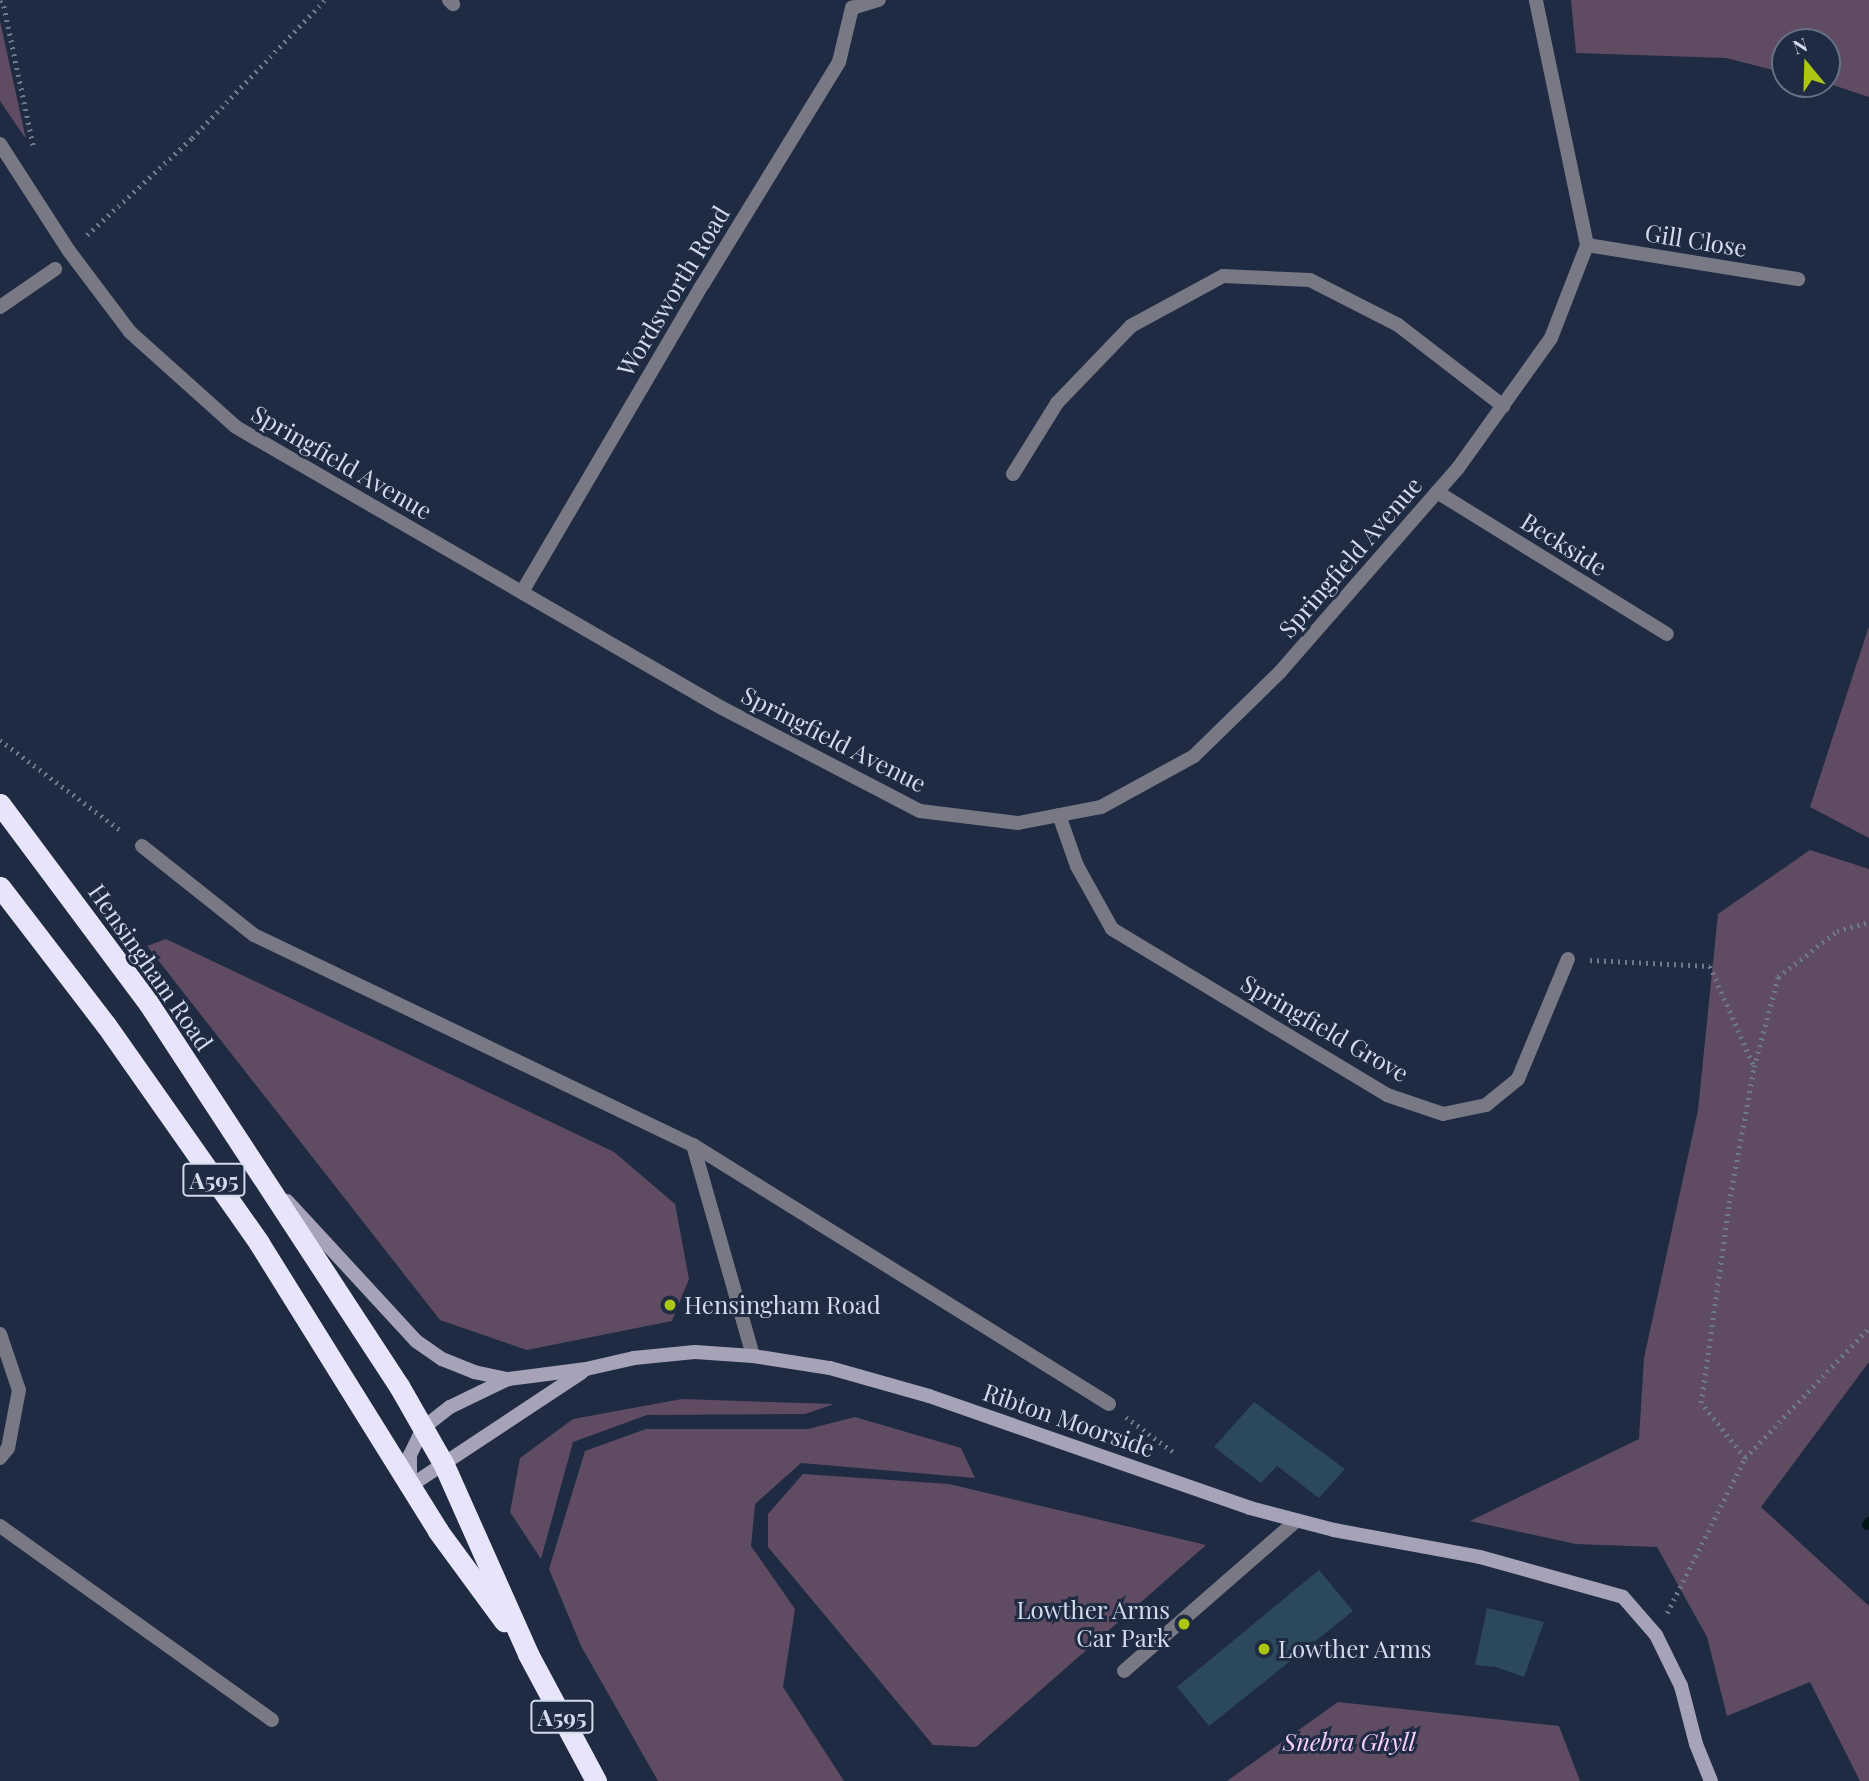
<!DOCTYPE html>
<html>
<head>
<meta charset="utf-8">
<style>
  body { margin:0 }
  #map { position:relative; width:1869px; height:1781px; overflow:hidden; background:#1f2b42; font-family:"Playfair Display",serif }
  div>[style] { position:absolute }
  .green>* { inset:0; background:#5f4c62 }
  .stream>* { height:10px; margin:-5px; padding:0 5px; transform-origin:5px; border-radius:5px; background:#011417 }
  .building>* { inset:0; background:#2b495a }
  .path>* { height:4.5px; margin-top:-2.25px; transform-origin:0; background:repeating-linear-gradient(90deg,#6f798d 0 2px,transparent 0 7px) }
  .lane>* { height:14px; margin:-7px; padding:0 7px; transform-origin:7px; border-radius:7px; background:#797885 }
  .street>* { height:14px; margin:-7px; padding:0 7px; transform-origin:7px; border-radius:7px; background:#797885 }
  .secondary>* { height:14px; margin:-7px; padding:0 7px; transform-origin:7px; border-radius:7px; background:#a6a3b9 }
  .highway>* { height:21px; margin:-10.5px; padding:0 10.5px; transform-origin:10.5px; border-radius:10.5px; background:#e8e5fa }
  .dots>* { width:19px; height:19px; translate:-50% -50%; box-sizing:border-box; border:4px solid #1f2b42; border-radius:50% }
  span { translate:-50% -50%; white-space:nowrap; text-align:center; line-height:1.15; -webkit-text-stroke:6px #1f2b42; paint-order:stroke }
  .shield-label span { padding:2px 5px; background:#1f2b42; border:2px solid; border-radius:5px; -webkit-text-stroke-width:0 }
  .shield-label { font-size:23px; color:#d3dbeb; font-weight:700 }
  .street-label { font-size:24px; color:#d3dbeb }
  .poi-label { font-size:24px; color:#d3dbeb }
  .left { translate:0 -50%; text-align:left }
  .right { translate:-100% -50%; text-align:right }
  .park-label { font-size:24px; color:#f7cdfe; font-style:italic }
  .north { position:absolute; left:1771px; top:28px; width:70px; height:70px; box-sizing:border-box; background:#1f2b42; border:2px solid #677186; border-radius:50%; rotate:341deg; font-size:19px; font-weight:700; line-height:28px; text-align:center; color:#d3dbeb }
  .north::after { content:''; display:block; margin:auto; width:24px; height:32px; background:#acc612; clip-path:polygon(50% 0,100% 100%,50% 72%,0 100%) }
</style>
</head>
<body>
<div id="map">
  <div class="green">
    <div style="clip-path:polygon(1571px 0,1869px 0,1869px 97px,1827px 83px,1827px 42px,1785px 42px,1785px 73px,1726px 58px,1576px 53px)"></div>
    <div style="clip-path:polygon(0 21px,26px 139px,0 101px)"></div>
    <div style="clip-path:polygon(1869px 626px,1869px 838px,1810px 807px)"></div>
    <div style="clip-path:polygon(1810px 850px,1869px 869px,1869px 1362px,1761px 1507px,1869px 1606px,1869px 1781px,1860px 1781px,1810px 1682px,1727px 1716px,1707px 1637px,1657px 1547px,1576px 1544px,1470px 1521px,1639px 1439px,1644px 1358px,1698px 1110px,1718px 914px)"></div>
    <div style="clip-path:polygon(166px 939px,614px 1152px,675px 1204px,689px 1279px,672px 1321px,527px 1350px,440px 1320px,147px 946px)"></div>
    <div style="clip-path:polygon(682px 1399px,834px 1404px,805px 1414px,647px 1415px,573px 1442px,541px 1559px,510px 1512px,520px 1458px,573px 1419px)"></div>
    <div style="clip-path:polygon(855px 1417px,961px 1448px,975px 1478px,801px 1463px,755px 1504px,751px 1546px,795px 1609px,783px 1687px,844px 1781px,658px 1781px,581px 1646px,549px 1569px,585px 1451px,646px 1429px,808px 1429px)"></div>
    <div style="clip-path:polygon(803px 1474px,949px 1484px,1206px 1545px,976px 1747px,933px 1745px,768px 1547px,768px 1514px)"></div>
    <div style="clip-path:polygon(1338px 1702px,1559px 1726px,1580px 1781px,1227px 1781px)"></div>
  </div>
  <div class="stream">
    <div style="left:1867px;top:1525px;width:4px;rotate:-56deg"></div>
  </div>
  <div class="building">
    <div style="clip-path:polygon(1254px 1402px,1345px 1469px,1319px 1498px,1277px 1466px,1261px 1483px,1214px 1447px)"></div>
    <div style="clip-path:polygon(1319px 1570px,1353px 1611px,1209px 1726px,1177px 1687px)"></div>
    <div style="clip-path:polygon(1487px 1608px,1544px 1622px,1524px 1677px,1496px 1667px,1475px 1665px)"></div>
  </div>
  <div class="path">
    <div style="left:0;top:1px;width:6px;rotate:51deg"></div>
    <div style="left:4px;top:6px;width:145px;rotate:78.1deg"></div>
    <div style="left:87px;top:235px;width:143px;rotate:-42.7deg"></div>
    <div style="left:192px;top:138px;width:192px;rotate:-46.1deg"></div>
    <div style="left:0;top:740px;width:154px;rotate:36.8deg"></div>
    <div style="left:1590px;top:960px;width:120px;rotate:2.9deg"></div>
    <div style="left:1710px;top:966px;width:109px;rotate:66.3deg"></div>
    <div style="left:1126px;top:1417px;width:62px;rotate:36.5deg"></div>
    <div style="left:1745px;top:1458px;width:70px;rotate:-128.7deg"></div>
    <div style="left:1701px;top:1403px;width:202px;rotate:-82deg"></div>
    <div style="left:1729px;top:1203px;width:138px;rotate:-79.6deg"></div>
    <div style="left:1754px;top:1067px;width:93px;rotate:-75.1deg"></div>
    <div style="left:1778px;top:977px;width:75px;rotate:-37.9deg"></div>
    <div style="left:1837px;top:931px;width:33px;rotate:-16deg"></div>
    <div style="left:1667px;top:1613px;width:174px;rotate:-63.3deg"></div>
    <div style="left:1745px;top:1458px;width:180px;rotate:-46.4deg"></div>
  </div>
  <div class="lane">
    <div style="left:449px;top:0;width:6px;rotate:45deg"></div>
    <div style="left:0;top:307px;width:67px;rotate:-34.6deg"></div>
    <div style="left:1124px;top:1671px;width:228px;rotate:-41.1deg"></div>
  </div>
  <div class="street">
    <div style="left:852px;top:8px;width:28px;rotate:-17deg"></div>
    <div style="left:0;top:144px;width:127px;rotate:57.2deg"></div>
    <div style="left:69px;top:251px;width:101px;rotate:53deg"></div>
    <div style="left:130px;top:332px;width:142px;rotate:41.9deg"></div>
    <div style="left:236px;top:427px;width:561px;rotate:30.04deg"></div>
    <div style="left:722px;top:708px;width:223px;rotate:27.5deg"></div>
    <div style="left:920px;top:811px;width:99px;rotate:7deg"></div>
    <div style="left:1018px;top:823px;width:85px;rotate:-10.9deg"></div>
    <div style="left:1101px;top:807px;width:106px;rotate:-28.7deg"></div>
    <div style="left:1194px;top:756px;width:120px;rotate:-44.3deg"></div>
    <div style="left:1280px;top:672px;width:271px;rotate:-48.9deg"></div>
    <div style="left:1458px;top:468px;width:160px;rotate:-54.4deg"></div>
    <div style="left:1551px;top:338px;width:100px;rotate:-68.8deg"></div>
    <div style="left:1587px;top:245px;width:250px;rotate:-101.8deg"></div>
    <div style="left:1587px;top:245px;width:214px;rotate:9.2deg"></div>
    <div style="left:1013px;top:474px;width:84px;rotate:-58.2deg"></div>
    <div style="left:1057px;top:403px;width:107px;rotate:-46.1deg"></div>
    <div style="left:1131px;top:326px;width:105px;rotate:-28.5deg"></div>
    <div style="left:1223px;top:276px;width:87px;rotate:2.6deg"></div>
    <div style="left:1310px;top:280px;width:99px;rotate:27.1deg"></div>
    <div style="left:1398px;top:325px;width:133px;rotate:37.6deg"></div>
    <div style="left:1437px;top:492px;width:270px;rotate:31.7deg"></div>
    <div style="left:522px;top:592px;width:357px;rotate:-59.6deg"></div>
    <div style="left:703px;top:284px;width:260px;rotate:-58.5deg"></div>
    <div style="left:839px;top:62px;width:56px;rotate:-76.5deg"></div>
    <div style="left:1059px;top:815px;width:54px;rotate:70.6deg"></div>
    <div style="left:1077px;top:866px;width:72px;rotate:60.9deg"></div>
    <div style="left:1112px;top:929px;width:321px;rotate:31.1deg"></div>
    <div style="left:1387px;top:1095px;width:59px;rotate:18.7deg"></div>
    <div style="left:1443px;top:1114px;width:44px;rotate:-11.8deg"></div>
    <div style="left:1486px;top:1105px;width:41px;rotate:-39.1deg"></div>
    <div style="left:1518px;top:1079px;width:130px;rotate:-67.4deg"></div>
    <div style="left:142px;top:846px;width:143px;rotate:38.5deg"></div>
    <div style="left:254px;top:935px;width:487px;rotate:25.6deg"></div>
    <div style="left:693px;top:1145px;width:490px;rotate:31.9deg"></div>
    <div style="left:693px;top:1145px;width:219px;rotate:74.1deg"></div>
    <div style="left:0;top:1334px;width:59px;rotate:71.3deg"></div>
    <div style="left:19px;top:1390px;width:59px;rotate:100.7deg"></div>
    <div style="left:8px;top:1448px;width:13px;rotate:129deg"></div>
    <div style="left:0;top:1526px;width:334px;rotate:35.5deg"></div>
  </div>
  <div class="secondary">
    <div style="left:287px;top:1201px;width:190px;rotate:47.3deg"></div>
    <div style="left:416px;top:1341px;width:32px;rotate:35deg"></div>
    <div style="left:442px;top:1359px;width:35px;rotate:22deg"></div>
    <div style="left:474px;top:1372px;width:35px;rotate:12deg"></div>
    <div style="left:508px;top:1379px;width:79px;rotate:-7.3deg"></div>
    <div style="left:586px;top:1369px;width:49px;rotate:-12.9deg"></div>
    <div style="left:634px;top:1358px;width:61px;rotate:-5.6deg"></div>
    <div style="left:695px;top:1352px;width:58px;rotate:3.9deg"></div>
    <div style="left:753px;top:1356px;width:78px;rotate:8.9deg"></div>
    <div style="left:830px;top:1368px;width:103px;rotate:15.8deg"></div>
    <div style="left:929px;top:1396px;width:340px;rotate:19.2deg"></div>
    <div style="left:1250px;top:1508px;width:87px;rotate:14.7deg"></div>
    <div style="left:1334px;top:1530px;width:148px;rotate:10.5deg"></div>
    <div style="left:1480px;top:1557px;width:148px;rotate:15.6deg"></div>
    <div style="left:1623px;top:1597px;width:50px;rotate:49deg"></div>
    <div style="left:1656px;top:1635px;width:57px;rotate:63.9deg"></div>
    <div style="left:1681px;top:1686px;width:60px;rotate:75.5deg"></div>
    <div style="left:1696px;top:1744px;width:40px;rotate:68deg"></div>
    <div style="left:410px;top:1484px;width:29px;rotate:-90deg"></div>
    <div style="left:410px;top:1455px;width:30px;rotate:-64deg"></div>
    <div style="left:423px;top:1428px;width:34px;rotate:-38deg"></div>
    <div style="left:450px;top:1407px;width:64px;rotate:-25.8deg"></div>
    <div style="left:410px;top:1486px;width:206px;rotate:-33.5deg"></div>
  </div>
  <div class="highway">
    <div style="left:0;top:804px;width:249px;rotate:53.3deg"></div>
    <div style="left:149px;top:1004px;width:457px;rotate:56.8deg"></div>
    <div style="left:399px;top:1386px;width:91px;rotate:60.3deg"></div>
    <div style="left:444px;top:1465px;width:207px;rotate:66deg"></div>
    <div style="left:528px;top:1654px;width:144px;rotate:61.8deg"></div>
    <div style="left:0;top:887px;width:174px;rotate:52.5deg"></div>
    <div style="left:106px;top:1025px;width:266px;rotate:54.9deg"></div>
    <div style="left:259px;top:1243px;width:339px;rotate:58.1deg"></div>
    <div style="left:438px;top:1531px;width:112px;rotate:53.7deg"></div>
  </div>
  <div class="dots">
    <div style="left:670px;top:1305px;background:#acc612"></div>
    <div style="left:1184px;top:1624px;background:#acc612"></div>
    <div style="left:1264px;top:1649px;background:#acc612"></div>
  </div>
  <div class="shield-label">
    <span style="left:214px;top:1180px">A595</span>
    <span style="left:562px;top:1717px">A595</span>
  </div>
  <div class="street-label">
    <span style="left:1696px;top:240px;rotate:9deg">Gill Close</span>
    <span style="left:673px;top:291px;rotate:-59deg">Wordsworth Road</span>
    <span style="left:342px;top:462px;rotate:30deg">Springfield Avenue</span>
    <span style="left:1564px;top:544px;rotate:32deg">Beckside</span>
    <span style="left:1350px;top:557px;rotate:-49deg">Springfield Avenue</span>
    <span style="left:834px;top:739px;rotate:27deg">Springfield Avenue</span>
    <span style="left:151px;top:967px;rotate:55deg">Hensingham Road</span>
    <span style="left:1325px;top:1028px;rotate:30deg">Springfield Grove</span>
    <span style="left:1069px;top:1420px;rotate:19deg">Ribton Moorside</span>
  </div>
  <div class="poi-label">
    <span class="left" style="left:684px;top:1305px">Hensingham Road</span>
    <span class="right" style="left:1170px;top:1624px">Lowther Arms<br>Car Park</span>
    <span class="left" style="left:1278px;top:1649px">Lowther Arms</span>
  </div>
  <div class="park-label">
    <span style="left:1349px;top:1742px">Snebra Ghyll</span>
  </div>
  <div class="north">N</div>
</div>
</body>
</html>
